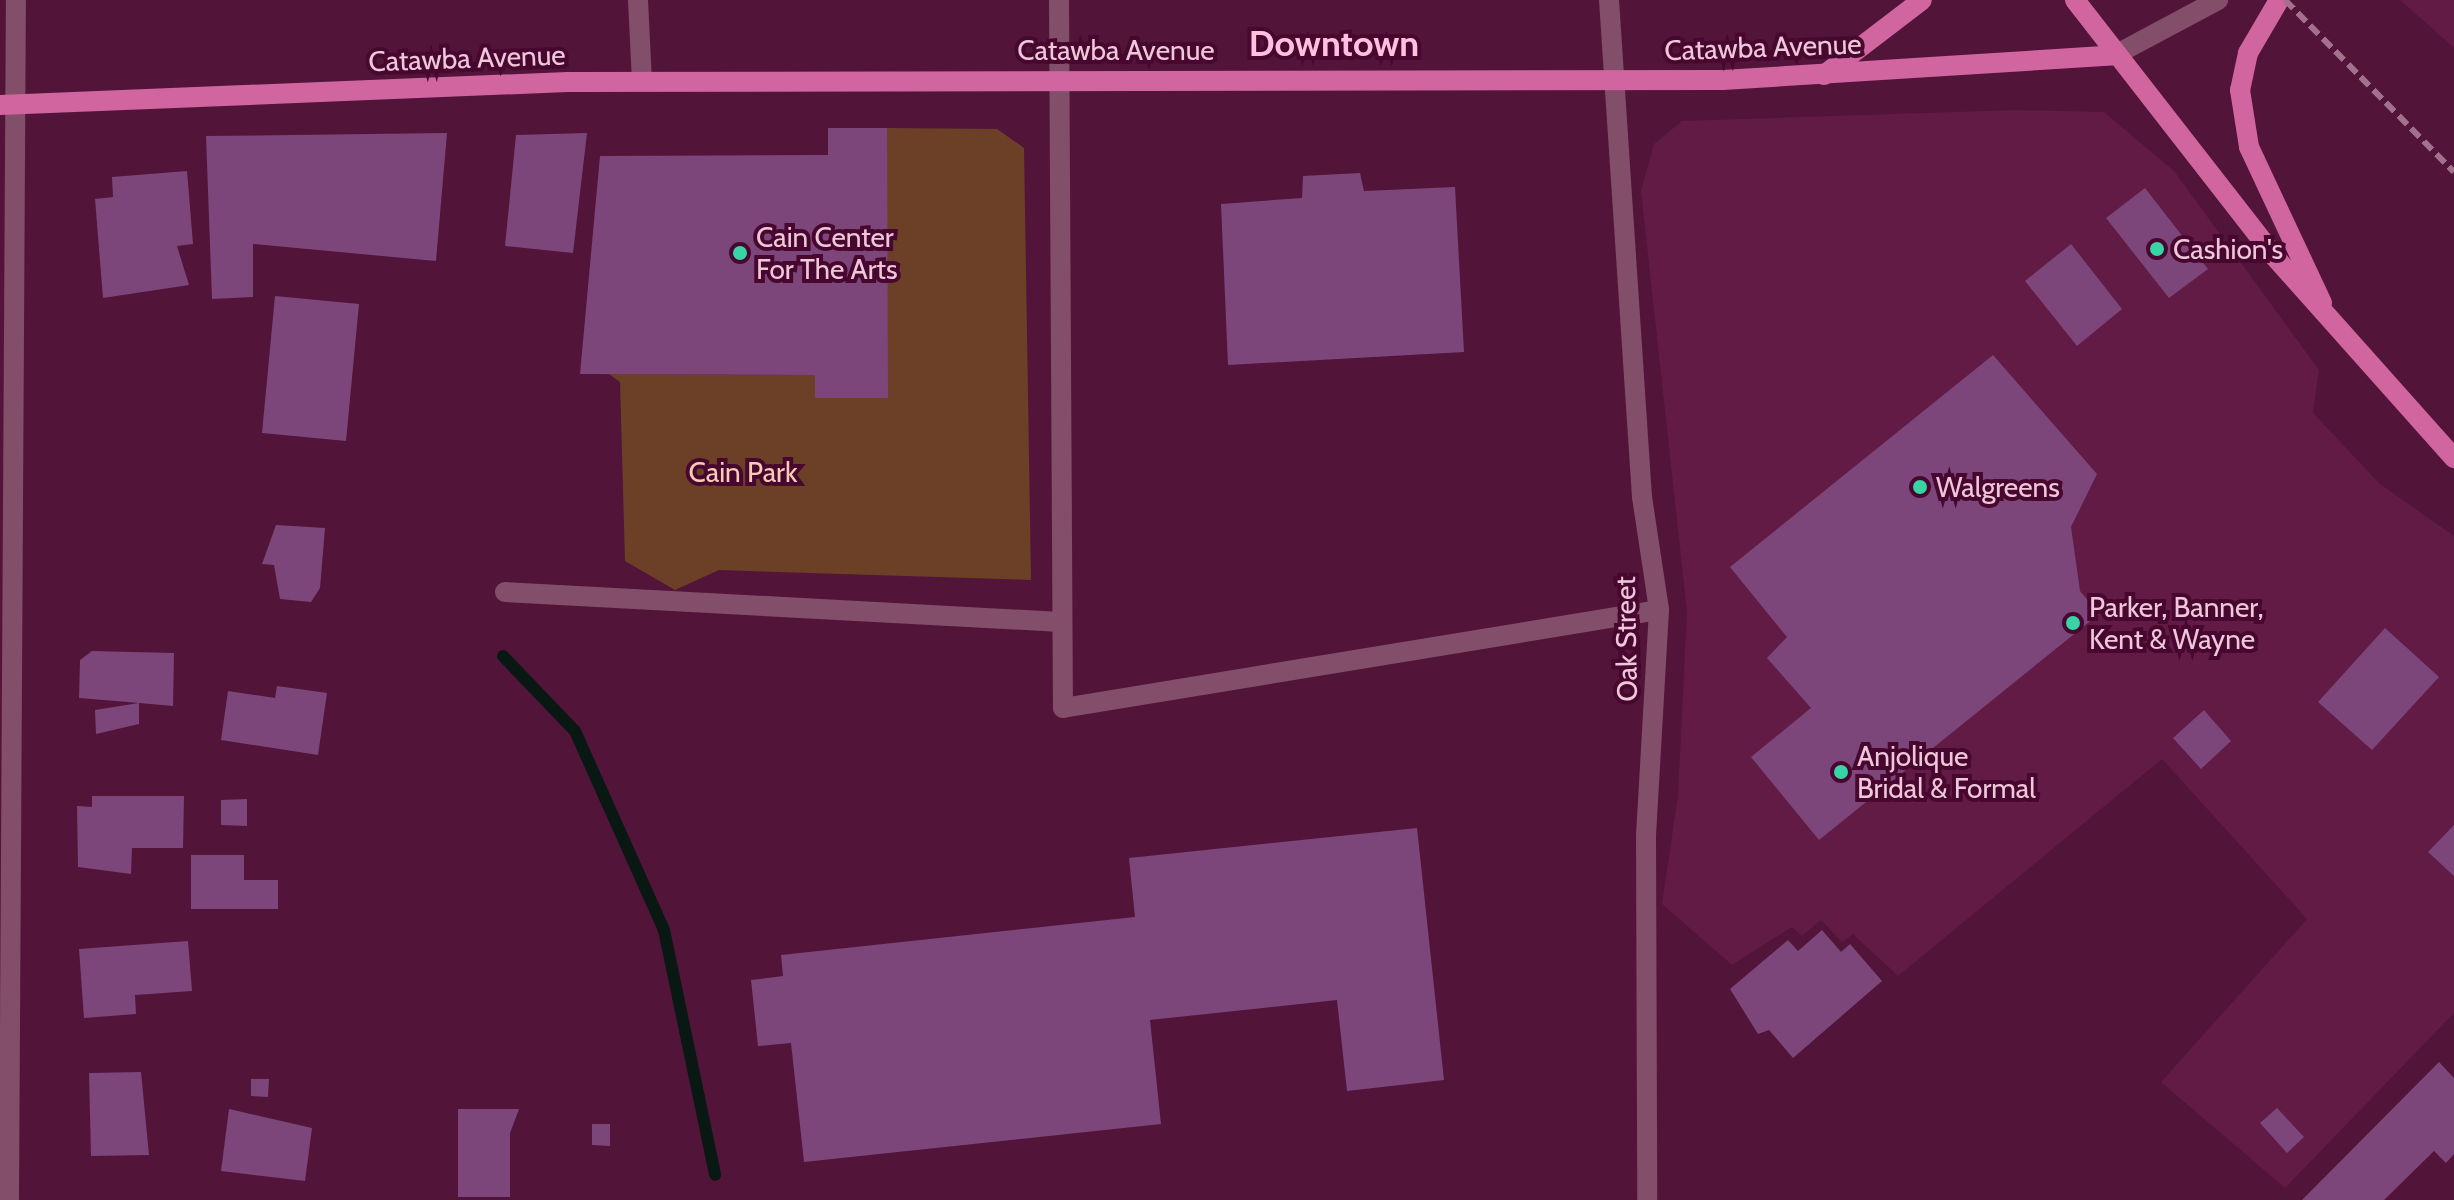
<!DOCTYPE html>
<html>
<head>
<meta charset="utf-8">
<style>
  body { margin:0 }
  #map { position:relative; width:2454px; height:1200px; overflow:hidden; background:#531439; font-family:Cabin,sans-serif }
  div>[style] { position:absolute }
  .built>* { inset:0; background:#611b44 }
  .green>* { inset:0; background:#6c4027 }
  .stream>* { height:12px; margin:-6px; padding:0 6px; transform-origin:6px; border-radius:6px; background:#091812 }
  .building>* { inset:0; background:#7c467a }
  .minor>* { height:20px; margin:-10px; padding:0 10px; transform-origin:10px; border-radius:10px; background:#834e69 }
  .major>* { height:20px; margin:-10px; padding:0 10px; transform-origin:10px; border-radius:10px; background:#d165a0 }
  .rail>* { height:6px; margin-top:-3px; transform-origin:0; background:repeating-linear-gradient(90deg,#a4718d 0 12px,transparent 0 18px) }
  .dots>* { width:22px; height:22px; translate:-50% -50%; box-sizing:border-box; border:4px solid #47072f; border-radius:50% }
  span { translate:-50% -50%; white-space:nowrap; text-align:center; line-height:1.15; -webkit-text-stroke:8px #47072f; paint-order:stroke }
  .street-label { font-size:28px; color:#efc7da }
  .poi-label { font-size:28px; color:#efc7da }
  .left { translate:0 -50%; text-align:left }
  .park-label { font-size:28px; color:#f8cbb4 }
  .district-label { font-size:36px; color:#ffbfde; font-weight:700 }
</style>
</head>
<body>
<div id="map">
  <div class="built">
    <div style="clip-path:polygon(2400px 0,2454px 0,2454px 48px)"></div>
    <div style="clip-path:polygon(2016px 110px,2104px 112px,2174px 171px,2319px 370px,2313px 413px,2380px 484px,2454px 536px,2454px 1013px,2285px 1188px,2161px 1082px,2307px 919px,2162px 759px,1898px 976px,1853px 934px,1842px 942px,1821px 920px,1802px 936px,1792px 927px,1732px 965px,1662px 904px,1678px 795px,1687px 612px,1641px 191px,1654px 144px,1682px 121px)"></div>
  </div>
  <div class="green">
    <div style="clip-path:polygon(887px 128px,997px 129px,1024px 148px,1031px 580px,719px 570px,675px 590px,625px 561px,620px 382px,609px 374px,815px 375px,816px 398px,887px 398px)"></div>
  </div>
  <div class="stream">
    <div style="left:503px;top:656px;width:104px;rotate:46.2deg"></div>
    <div style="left:575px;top:731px;width:218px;rotate:65.9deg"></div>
    <div style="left:664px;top:930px;width:250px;rotate:78.2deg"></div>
  </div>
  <div class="building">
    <div style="clip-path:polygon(828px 128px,887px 128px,888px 398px,815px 398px,815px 375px,580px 374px,600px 156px,828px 155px)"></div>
    <div style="clip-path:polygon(447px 133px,436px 261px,253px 244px,253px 297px,212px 299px,206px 136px)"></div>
    <div style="clip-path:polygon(587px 133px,573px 253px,505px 246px,516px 135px)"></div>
    <div style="clip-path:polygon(187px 171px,193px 244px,177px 246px,189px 285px,103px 298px,95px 199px,113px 197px,112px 177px)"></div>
    <div style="clip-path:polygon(1360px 173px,1364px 191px,1455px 187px,1464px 352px,1228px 365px,1221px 204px,1302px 198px,1303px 176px)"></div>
    <div style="clip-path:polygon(2145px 188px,2208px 269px,2169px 298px,2106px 218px)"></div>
    <div style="clip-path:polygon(2071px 244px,2122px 309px,2077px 346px,2025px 281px)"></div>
    <div style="clip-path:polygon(275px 296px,359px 304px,346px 441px,262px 433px)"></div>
    <div style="clip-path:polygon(1993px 355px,2097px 474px,2071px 527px,2080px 591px,2099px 614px,1819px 840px,1751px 757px,1811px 708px,1767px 658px,1787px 637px,1730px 567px)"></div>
    <div style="clip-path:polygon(276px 525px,325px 528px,320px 588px,311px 602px,280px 599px,274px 565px,262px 564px)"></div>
    <div style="clip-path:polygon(2385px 628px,2439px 677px,2372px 750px,2318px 702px)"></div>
    <div style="clip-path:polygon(92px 651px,174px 653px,173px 706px,139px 703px,139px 724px,96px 734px,95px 710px,139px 703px,79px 698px,80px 660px)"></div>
    <div style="clip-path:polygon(277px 686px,327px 693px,318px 755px,221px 740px,228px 691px,275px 698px)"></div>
    <div style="clip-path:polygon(2204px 710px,2231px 741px,2201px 769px,2173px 738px)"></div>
    <div style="clip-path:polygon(92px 796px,184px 796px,183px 848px,132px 848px,131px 874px,78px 867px,77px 806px,92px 807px)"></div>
    <div style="clip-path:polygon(247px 799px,247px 826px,221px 825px,221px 800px)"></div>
    <div style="clip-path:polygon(2454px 825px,2454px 876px,2428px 852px)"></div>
    <div style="clip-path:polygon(1417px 828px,1444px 1080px,1347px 1091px,1337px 1000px,1150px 1020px,1161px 1124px,804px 1162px,791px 1043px,758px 1046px,751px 980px,783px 976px,781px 955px,1135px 917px,1129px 858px)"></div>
    <div style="clip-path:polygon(191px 855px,244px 855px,244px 880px,278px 880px,278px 909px,191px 909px)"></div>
    <div style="clip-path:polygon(1822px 930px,1841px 952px,1850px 944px,1882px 981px,1793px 1058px,1769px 1030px,1758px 1034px,1730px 989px,1788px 940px,1798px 951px)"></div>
    <div style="clip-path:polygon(188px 941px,192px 991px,135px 995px,136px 1014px,84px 1018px,79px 949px)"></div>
    <div style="clip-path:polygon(2439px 1062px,2454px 1078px,2454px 1154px,2446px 1163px,2434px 1151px,2384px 1200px,2302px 1200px)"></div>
    <div style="clip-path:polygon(141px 1072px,149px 1155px,91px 1156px,89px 1073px)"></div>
    <div style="clip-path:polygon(251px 1079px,269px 1079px,268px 1097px,251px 1096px)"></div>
    <div style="clip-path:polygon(2277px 1108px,2304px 1137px,2287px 1153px,2260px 1123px)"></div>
    <div style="clip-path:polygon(229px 1109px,312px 1128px,305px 1181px,221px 1171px)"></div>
    <div style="clip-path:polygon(458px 1109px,519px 1109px,510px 1133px,510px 1197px,458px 1197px)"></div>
    <div style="clip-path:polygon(592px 1124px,610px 1124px,610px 1146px,592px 1145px)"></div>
  </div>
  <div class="minor">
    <div style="left:638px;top:0;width:81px;rotate:87.2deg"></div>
    <div style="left:1059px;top:0;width:708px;rotate:89.68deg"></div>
    <div style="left:1063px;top:708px;width:604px;rotate:-9.34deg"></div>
    <div style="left:1609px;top:0;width:498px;rotate:86.2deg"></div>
    <div style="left:1642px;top:497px;width:114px;rotate:81.4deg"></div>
    <div style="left:1659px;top:610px;width:227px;rotate:93.3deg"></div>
    <div style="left:1646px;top:837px;width:363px;rotate:89.8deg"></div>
    <div style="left:2115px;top:55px;width:117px;rotate:-28.1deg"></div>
    <div style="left:505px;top:592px;width:557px;rotate:3.09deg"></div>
    <div style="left:9px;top:1200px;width:1200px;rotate:-89.67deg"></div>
  </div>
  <div class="major">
    <div style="left:2075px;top:0;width:324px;rotate:52.1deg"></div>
    <div style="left:2274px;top:256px;width:271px;rotate:48.3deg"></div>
    <div style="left:2279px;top:0;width:61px;rotate:120.3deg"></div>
    <div style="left:2248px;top:53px;width:38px;rotate:102deg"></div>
    <div style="left:2240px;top:90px;width:58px;rotate:81deg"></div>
    <div style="left:2249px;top:147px;width:172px;rotate:64.9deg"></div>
    <div style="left:1824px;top:75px;width:123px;rotate:-37.4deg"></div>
    <div style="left:0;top:105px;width:568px;rotate:-2.32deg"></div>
    <div style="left:568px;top:82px;width:1155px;rotate:-0.1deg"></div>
    <div style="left:1723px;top:80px;width:393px;rotate:-3.6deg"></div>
  </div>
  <div class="rail">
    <div style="left:2285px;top:0;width:241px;rotate:45.5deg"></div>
  </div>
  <div class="dots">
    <div style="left:2157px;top:249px;background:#38d4a6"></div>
    <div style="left:740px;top:253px;background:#38d4a6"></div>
    <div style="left:1920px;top:487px;background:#38d4a6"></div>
    <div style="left:2073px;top:623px;background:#38d4a6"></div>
    <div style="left:1841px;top:772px;background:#38d4a6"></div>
  </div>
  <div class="street-label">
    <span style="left:1763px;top:47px;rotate:-2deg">Catawba Avenue</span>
    <span style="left:1116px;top:50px">Catawba Avenue</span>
    <span style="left:467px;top:58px;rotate:-2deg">Catawba Avenue</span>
    <span style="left:1626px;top:639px;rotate:-91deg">Oak Street</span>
  </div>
  <div class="poi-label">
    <span class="left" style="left:756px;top:253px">Cain Center<br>For The Arts</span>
    <span class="left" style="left:2173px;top:249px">Cashion's</span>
    <span class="left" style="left:1936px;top:487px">Walgreens</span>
    <span class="left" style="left:2089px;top:623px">Parker, Banner,<br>Kent &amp; Wayne</span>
    <span class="left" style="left:1857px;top:772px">Anjolique<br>Bridal &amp; Formal</span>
  </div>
  <div class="park-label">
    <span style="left:743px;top:472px">Cain Park</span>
  </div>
  <div class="district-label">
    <span style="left:1334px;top:44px">Downtown</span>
  </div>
</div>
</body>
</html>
